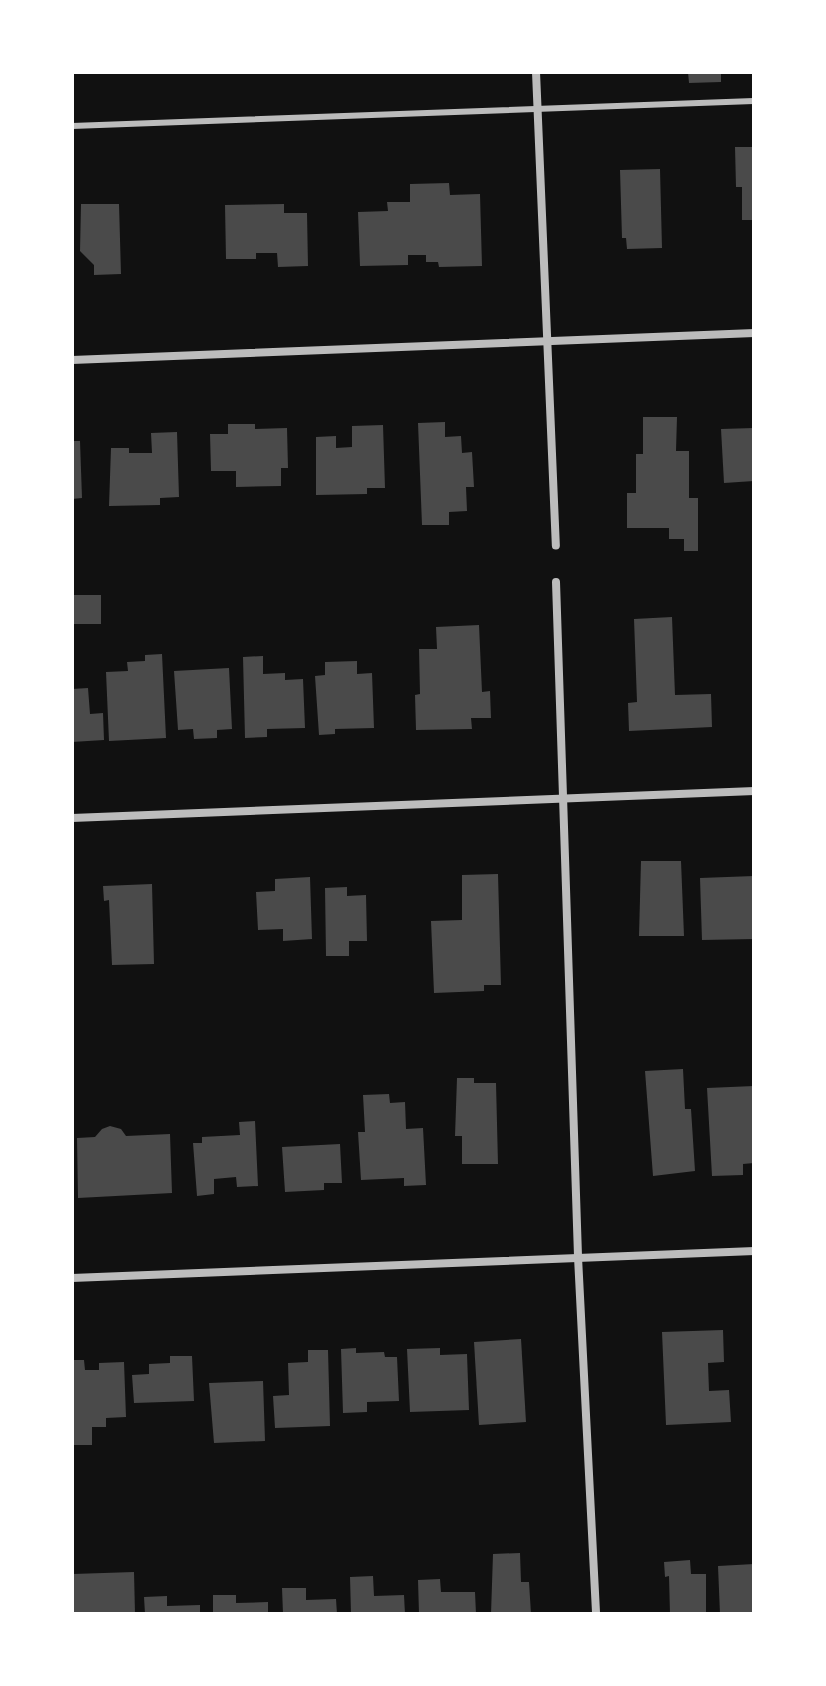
<!DOCTYPE html>
<html>
<head>
<meta charset="utf-8">
<style>
  body { margin:0 }
  #map { position:relative; width:826px; height:1686px; overflow:hidden; background:#111; font-family:Manrope,sans-serif }
  div>[style] { position:absolute }
  .building>* { inset:0; background:#4a4a4a }
  .service>* { height:6px; margin:-3px; padding:0 3px; transform-origin:3px; border-radius:3px; background:#bcbcbc }
  .minor>* { height:8px; margin:-4px; padding:0 4px; transform-origin:4px; border-radius:4px; background:#bcbcbc }
  span { translate:-50% -50%; white-space:nowrap; text-align:center; line-height:1.15; -webkit-text-stroke:7px #fff; paint-order:stroke }
  .frame { position:absolute; inset:0; border:74px solid #fff; pointer-events:none }
</style>
</head>
<body>
<div id="map">
  <div class="building">
    <div style="clip-path:polygon(688px 72px,721px 72px,721px 82px,689px 83px)"></div>
    <div style="clip-path:polygon(735px 147px,754px 147px,754px 220px,742px 220px,742px 187px,736px 187px)"></div>
    <div style="clip-path:polygon(660px 169px,662px 248px,627px 249px,626px 238px,622px 238px,620px 170px)"></div>
    <div style="clip-path:polygon(449px 183px,450px 195px,480px 194px,482px 266px,439px 267px,438px 262px,426px 262px,426px 255px,408px 255px,408px 265px,360px 266px,358px 212px,388px 211px,387px 202px,410px 202px,410px 184px)"></div>
    <div style="clip-path:polygon(81px 204px,119px 204px,121px 274px,94px 275px,94px 265px,80px 251px)"></div>
    <div style="clip-path:polygon(284px 204px,284px 213px,307px 213px,308px 266px,278px 267px,277px 253px,256px 253px,256px 259px,226px 259px,225px 205px)"></div>
    <div style="clip-path:polygon(643px 417px,677px 417px,676px 451px,689px 451px,689px 498px,698px 498px,698px 551px,684px 551px,684px 539px,669px 539px,669px 528px,627px 528px,627px 493px,636px 493px,636px 454px,643px 454px)"></div>
    <div style="clip-path:polygon(445px 422px,445px 437px,461px 436px,462px 453px,472px 452px,474px 487px,466px 487px,467px 511px,449px 512px,449px 525px,422px 525px,418px 423px)"></div>
    <div style="clip-path:polygon(228px 424px,255px 424px,255px 429px,287px 428px,288px 468px,281px 468px,281px 486px,236px 487px,236px 471px,211px 471px,210px 434px,228px 434px)"></div>
    <div style="clip-path:polygon(383px 425px,385px 488px,367px 488px,367px 494px,316px 495px,316px 437px,336px 436px,336px 448px,352px 447px,352px 426px)"></div>
    <div style="clip-path:polygon(754px 428px,754px 481px,724px 483px,721px 429px)"></div>
    <div style="clip-path:polygon(177px 432px,179px 497px,160px 498px,160px 505px,109px 506px,111px 448px,129px 448px,129px 453px,152px 453px,151px 433px)"></div>
    <div style="clip-path:polygon(72px 441px,80px 441px,82px 498px,72px 499px)"></div>
    <div style="clip-path:polygon(72px 595px,101px 595px,101px 624px,72px 624px)"></div>
    <div style="clip-path:polygon(672px 617px,675px 695px,711px 694px,712px 727px,629px 731px,628px 703px,637px 702px,634px 619px)"></div>
    <div style="clip-path:polygon(479px 625px,482px 692px,490px 691px,491px 718px,471px 718px,472px 729px,416px 730px,415px 695px,420px 694px,419px 649px,437px 649px,436px 627px)"></div>
    <div style="clip-path:polygon(162px 654px,166px 738px,109px 741px,106px 672px,128px 671px,127px 662px,145px 661px,145px 655px)"></div>
    <div style="clip-path:polygon(263px 656px,263px 674px,285px 673px,285px 680px,303px 679px,305px 728px,267px 729px,267px 737px,245px 738px,243px 657px)"></div>
    <div style="clip-path:polygon(357px 661px,357px 674px,372px 673px,374px 728px,335px 729px,335px 734px,319px 735px,315px 676px,325px 675px,325px 662px)"></div>
    <div style="clip-path:polygon(229px 668px,232px 729px,217px 730px,217px 738px,194px 739px,193px 729px,178px 730px,174px 671px)"></div>
    <div style="clip-path:polygon(88px 688px,90px 714px,103px 713px,104px 740px,72px 742px,72px 689px)"></div>
    <div style="clip-path:polygon(641px 861px,681px 861px,684px 936px,639px 936px)"></div>
    <div style="clip-path:polygon(498px 874px,501px 985px,484px 985px,484px 991px,434px 993px,431px 921px,462px 920px,462px 875px)"></div>
    <div style="clip-path:polygon(754px 876px,754px 939px,702px 940px,700px 878px)"></div>
    <div style="clip-path:polygon(310px 877px,312px 939px,283px 941px,283px 929px,258px 930px,256px 892px,275px 891px,275px 879px)"></div>
    <div style="clip-path:polygon(152px 884px,154px 964px,112px 965px,109px 900px,104px 901px,103px 886px)"></div>
    <div style="clip-path:polygon(347px 887px,347px 896px,366px 895px,367px 941px,349px 941px,349px 956px,326px 956px,325px 888px)"></div>
    <div style="clip-path:polygon(683px 1069px,685px 1109px,691px 1109px,695px 1171px,653px 1176px,645px 1071px)"></div>
    <div style="clip-path:polygon(457px 1078px,474px 1078px,474px 1083px,496px 1083px,498px 1164px,462px 1164px,462px 1136px,455px 1136px)"></div>
    <div style="clip-path:polygon(754px 1086px,754px 1163px,743px 1164px,743px 1175px,712px 1176px,707px 1088px)"></div>
    <div style="clip-path:polygon(389px 1094px,390px 1103px,405px 1102px,406px 1129px,423px 1128px,426px 1185px,404px 1186px,404px 1178px,361px 1180px,358px 1132px,365px 1132px,363px 1095px)"></div>
    <div style="clip-path:polygon(255px 1121px,258px 1186px,237px 1187px,236px 1177px,214px 1179px,214px 1194px,197px 1196px,193px 1143px,202px 1143px,202px 1137px,240px 1135px,239px 1122px)"></div>
    <div style="clip-path:polygon(110px 1126px,121px 1129px,126px 1136px,170px 1134px,172px 1193px,78px 1198px,77px 1138px,95px 1137px,102px 1129px)"></div>
    <div style="clip-path:polygon(340px 1144px,342px 1183px,324px 1183px,324px 1190px,285px 1192px,282px 1147px)"></div>
    <div style="clip-path:polygon(723px 1330px,724px 1362px,708px 1363px,709px 1391px,729px 1390px,731px 1422px,666px 1425px,662px 1332px)"></div>
    <div style="clip-path:polygon(521px 1339px,526px 1422px,479px 1425px,474px 1342px)"></div>
    <div style="clip-path:polygon(356px 1348px,356px 1353px,384px 1352px,385px 1357px,397px 1357px,399px 1401px,367px 1402px,367px 1412px,343px 1413px,341px 1349px)"></div>
    <div style="clip-path:polygon(440px 1348px,440px 1355px,467px 1354px,469px 1410px,410px 1412px,407px 1349px)"></div>
    <div style="clip-path:polygon(308px 1350px,328px 1350px,330px 1426px,275px 1428px,273px 1396px,289px 1395px,288px 1363px,308px 1362px)"></div>
    <div style="clip-path:polygon(170px 1356px,192px 1356px,194px 1401px,134px 1403px,132px 1375px,149px 1374px,149px 1364px,170px 1363px)"></div>
    <div style="clip-path:polygon(72px 1360px,84px 1360px,85px 1370px,99px 1370px,99px 1363px,124px 1362px,126px 1417px,106px 1418px,106px 1427px,92px 1427px,92px 1445px,72px 1445px)"></div>
    <div style="clip-path:polygon(263px 1381px,265px 1441px,214px 1443px,209px 1383px)"></div>
    <div style="clip-path:polygon(520px 1553px,521px 1582px,529px 1582px,531px 1614px,491px 1614px,493px 1554px)"></div>
    <div style="clip-path:polygon(690px 1560px,691px 1574px,706px 1574px,706px 1614px,670px 1614px,669px 1576px,665px 1577px,664px 1562px)"></div>
    <div style="clip-path:polygon(754px 1564px,754px 1613px,720px 1614px,718px 1566px)"></div>
    <div style="clip-path:polygon(134px 1572px,135px 1614px,74px 1614px,73px 1574px)"></div>
    <div style="clip-path:polygon(373px 1576px,374px 1596px,404px 1595px,405px 1614px,351px 1614px,350px 1577px)"></div>
    <div style="clip-path:polygon(440px 1579px,441px 1592px,475px 1592px,476px 1614px,419px 1614px,418px 1580px)"></div>
    <div style="clip-path:polygon(282px 1588px,306px 1588px,306px 1600px,336px 1599px,337px 1614px,283px 1614px)"></div>
    <div style="clip-path:polygon(213px 1595px,236px 1595px,236px 1603px,268px 1602px,268px 1614px,213px 1614px)"></div>
    <div style="clip-path:polygon(167px 1596px,167px 1606px,200px 1605px,200px 1614px,145px 1614px,144px 1597px)"></div>
  </div>
  <div class="service">
    <div style="left:72px;top:126px;width:682px;rotate:-2.1deg"></div>
  </div>
  <div class="minor">
    <div style="left:536px;top:72px;width:474px;rotate:87.6deg"></div>
    <div style="left:72px;top:360px;width:683px;rotate:-2.27deg"></div>
    <div style="left:556px;top:582px;width:675px;rotate:88.13deg"></div>
    <div style="left:578px;top:1257px;width:357px;rotate:87.1deg"></div>
    <div style="left:72px;top:818px;width:683px;rotate:-2.27deg"></div>
    <div style="left:72px;top:1278px;width:683px;rotate:-2.27deg"></div>
  </div>
  <div class="frame"></div>
</div>
</body>
</html>
